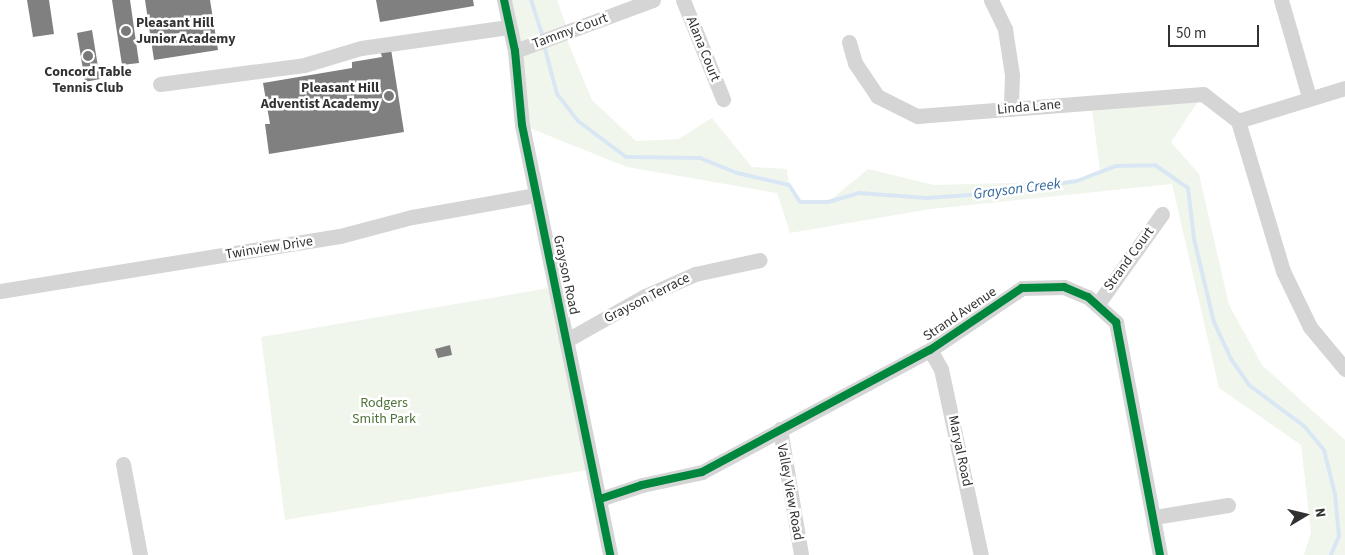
<!DOCTYPE html>
<html>
<head>
<meta charset="utf-8">
<style>
  body { margin:0 }
  #map { position:relative; width:1345px; height:555px; overflow:hidden; background:#fff; font-family:"Source Sans 3",sans-serif }
  div>[style] { position:absolute }
  .green>* { inset:0; background:#f1f6ed }
  .stream>* { height:4px; margin:-2px; padding:0 2px; transform-origin:2px; border-radius:2px; background:#d9e7f4 }
  .building>* { inset:0; background:#808080 }
  .minor>* { height:15px; margin:-7.5px; padding:0 7.5px; transform-origin:7.5px; border-radius:7.5px; background:#d5d5d5 }
  .cycleway>* { height:8px; margin:-4px; padding:0 4px; transform-origin:4px; border-radius:4px; background:#00873e }
  .dots>* { width:14px; height:14px; translate:-50% -50%; box-sizing:border-box; border:2px solid #fff; border-radius:50% }
  span { translate:-50% -50%; white-space:nowrap; text-align:center; line-height:1.15; -webkit-text-stroke:5px #fff; paint-order:stroke }
  .poi-label { font-size:14px; color:#313131; font-weight:700 }
  .left { translate:0 -50%; text-align:left }
  .right { translate:-100% -50%; text-align:right }
  .street-label { font-size:14px; color:#313131 }
  .park-label { font-size:14px; color:#4e7239 }
  .water-label { font-size:15px; color:#36699c; font-style:italic }
  .north { position:absolute; left:1280px; top:490px; width:50px; height:50px; -webkit-text-stroke:4px #fff; paint-order:stroke; rotate:81deg; font-size:14px; font-weight:700; line-height:20px; text-align:center; color:#313131 }
  .north::after { content:''; display:block; margin:auto; width:18px; height:22px; background:#313131; clip-path:polygon(50% 0,100% 100%,50% 72%,0 100%) }
  .scale { position:absolute; left:1168px; top:25px; width:91px; height:22px; box-sizing:border-box; border:2px solid #313131; border-top:0; padding-left:6px; font-size:15px; line-height:18px; white-space:nowrap; color:#313131; -webkit-text-stroke:4px #fff; paint-order:stroke }
</style>
</head>
<body>
<div id="map">
  <div class="green">
    <div style="clip-path:polygon(504px 0,557px 0,569px 33px,565px 35px,592px 100px,636px 141px,678px 139px,712px 118px,752px 167px,787px 169px,789px 185px,800px 202px,828px 202px,868px 169px,934px 185px,1077px 181px,1100px 172px,1091px 101px,1203px 94px,1171px 142px,1199px 174px,1229px 305px,1262px 365px,1345px 440px,1345px 555px,1304px 555px,1311px 532px,1301px 445px,1219px 388px,1172px 184px,931px 209px,790px 233px,777px 193px,627px 167px,522px 125px)"></div>
    <div style="clip-path:polygon(555px 287px,594px 469px,285px 520px,261px 337px)"></div>
  </div>
  <div class="stream">
    <div style="left:531px;top:0;width:38px;rotate:72deg"></div>
    <div style="left:544px;top:45px;width:51px;rotate:75.1deg"></div>
    <div style="left:557px;top:94px;width:34px;rotate:52deg"></div>
    <div style="left:578px;top:121px;width:60px;rotate:36.9deg"></div>
    <div style="left:626px;top:157px;width:74px;rotate:0.8deg"></div>
    <div style="left:700px;top:158px;width:40px;rotate:22deg"></div>
    <div style="left:737px;top:173px;width:53px;rotate:13deg"></div>
    <div style="left:789px;top:185px;width:20px;rotate:57deg"></div>
    <div style="left:800px;top:202px;width:28px"></div>
    <div style="left:828px;top:202px;width:32px;rotate:-16deg"></div>
    <div style="left:859px;top:193px;width:67px;rotate:4.3deg"></div>
    <div style="left:926px;top:198px;width:58px;rotate:-3.9deg"></div>
    <div style="left:984px;top:194px;width:94px;rotate:-8deg"></div>
    <div style="left:1077px;top:181px;width:42px;rotate:-21deg"></div>
    <div style="left:1116px;top:166px;width:39px;rotate:-1deg"></div>
    <div style="left:1155px;top:165px;width:40px;rotate:34.9deg"></div>
    <div style="left:1188px;top:188px;width:51px;rotate:83.3deg"></div>
    <div style="left:1194px;top:239px;width:85px;rotate:76.5deg"></div>
    <div style="left:1214px;top:322px;width:41px;rotate:65.3deg"></div>
    <div style="left:1231px;top:359px;width:32px;rotate:55deg"></div>
    <div style="left:1249px;top:385px;width:69px;rotate:36.7deg"></div>
    <div style="left:1304px;top:426px;width:31px;rotate:50deg"></div>
    <div style="left:1324px;top:450px;width:45px;rotate:76deg"></div>
    <div style="left:1335px;top:494px;width:42px;rotate:84.6deg"></div>
    <div style="left:1339px;top:536px;width:21px;rotate:113deg"></div>
  </div>
  <div class="building">
    <div style="clip-path:polygon(27px 0,49px 0,54px 34px,33px 37px)"></div>
    <div style="clip-path:polygon(112px 0,130px 0,139px 63px,122px 65px)"></div>
    <div style="clip-path:polygon(145px 0,210px 0,218px 50px,154px 60px)"></div>
    <div style="clip-path:polygon(376px 0,473px 0,474px 6px,380px 22px)"></div>
    <div style="clip-path:polygon(92px 30px,100px 79px,85px 82px,77px 33px)"></div>
    <div style="clip-path:polygon(391px 49px,404px 132px,269px 154px,265px 124px,270px 124px,263px 83px,352px 68px,352px 62px,382px 57px,380px 50px)"></div>
    <div style="clip-path:polygon(450px 345px,452px 355px,438px 358px,435px 349px)"></div>
  </div>
  <div class="minor">
    <div style="left:504px;top:0;width:52px;rotate:77.8deg"></div>
    <div style="left:515px;top:51px;width:74px;rotate:84.6deg"></div>
    <div style="left:522px;top:125px;width:439px;rotate:78.4deg"></div>
    <div style="left:683px;top:0;width:107px;rotate:68deg"></div>
    <div style="left:991px;top:0;width:32px;rotate:64deg"></div>
    <div style="left:1005px;top:29px;width:47px;rotate:81.3deg"></div>
    <div style="left:1012px;top:75px;width:34px;rotate:92deg"></div>
    <div style="left:1281px;top:0;width:101px;rotate:73.9deg"></div>
    <div style="left:849px;top:42px;width:22px;rotate:74deg"></div>
    <div style="left:855px;top:63px;width:40px;rotate:56deg"></div>
    <div style="left:877px;top:96px;width:45px;rotate:26.6deg"></div>
    <div style="left:917px;top:116px;width:287px;rotate:-4.4deg"></div>
    <div style="left:1203px;top:94px;width:44px;rotate:37.6deg"></div>
    <div style="left:515px;top:51px;width:147px;rotate:-20.3deg"></div>
    <div style="left:160px;top:84px;width:145px;rotate:-7.5deg"></div>
    <div style="left:304px;top:65px;width:59px;rotate:-16.6deg"></div>
    <div style="left:361px;top:48px;width:149px;rotate:-8.1deg"></div>
    <div style="left:1345px;top:88px;width:112px;rotate:162.9deg"></div>
    <div style="left:1238px;top:121px;width:157px;rotate:73.3deg"></div>
    <div style="left:1283px;top:271px;width:62px;rotate:64.3deg"></div>
    <div style="left:1310px;top:327px;width:55px;rotate:50.2deg"></div>
    <div style="left:0;top:291px;width:344px;rotate:-9.2deg"></div>
    <div style="left:340px;top:236px;width:74px;rotate:-14.8deg"></div>
    <div style="left:412px;top:217px;width:126px;rotate:-10.1deg"></div>
    <div style="left:1097px;top:305px;width:112px;rotate:-54.5deg"></div>
    <div style="left:567px;top:340px;width:90px;rotate:-29.4deg"></div>
    <div style="left:645px;top:296px;width:55px;rotate:-23.7deg"></div>
    <div style="left:695px;top:274px;width:66px;rotate:-12.2deg"></div>
    <div style="left:930px;top:350px;width:22px;rotate:60deg"></div>
    <div style="left:941px;top:369px;width:190px;rotate:77.9deg"></div>
    <div style="left:780px;top:429px;width:128px;rotate:80.5deg"></div>
    <div style="left:123px;top:464px;width:93px;rotate:79.4deg"></div>
    <div style="left:600px;top:499px;width:44px;rotate:-18.4deg"></div>
    <div style="left:642px;top:485px;width:61px;rotate:-12.2deg"></div>
    <div style="left:702px;top:472px;width:259px;rotate:-28.2deg"></div>
    <div style="left:930px;top:350px;width:111px;rotate:-34deg"></div>
    <div style="left:1022px;top:288px;width:42px;rotate:-1.4deg"></div>
    <div style="left:1064px;top:287px;width:26px;rotate:23deg"></div>
    <div style="left:1088px;top:297px;width:38px;rotate:42deg"></div>
    <div style="left:1116px;top:322px;width:237px;rotate:79.3deg"></div>
    <div style="left:1154px;top:517px;width:75px;rotate:-9.2deg"></div>
  </div>
  <div class="cycleway">
    <div style="left:504px;top:0;width:52px;rotate:77.8deg"></div>
    <div style="left:515px;top:51px;width:74px;rotate:84.6deg"></div>
    <div style="left:522px;top:125px;width:439px;rotate:78.4deg"></div>
    <div style="left:600px;top:499px;width:44px;rotate:-18.4deg"></div>
    <div style="left:642px;top:485px;width:61px;rotate:-12.2deg"></div>
    <div style="left:702px;top:472px;width:259px;rotate:-28.2deg"></div>
    <div style="left:930px;top:350px;width:111px;rotate:-34deg"></div>
    <div style="left:1022px;top:288px;width:42px;rotate:-1.4deg"></div>
    <div style="left:1064px;top:287px;width:26px;rotate:23deg"></div>
    <div style="left:1088px;top:297px;width:38px;rotate:42deg"></div>
    <div style="left:1116px;top:322px;width:237px;rotate:79.3deg"></div>
  </div>
  <div class="dots">
    <div style="left:126px;top:31px;background:#797979"></div>
    <div style="left:88px;top:56px;background:#797979"></div>
    <div style="left:389px;top:96px;background:#797979"></div>
  </div>
  <div class="poi-label">
    <span class="left" style="left:136px;top:31px">Pleasant Hill<br>Junior Academy</span>
    <span style="left:88px;top:80px">Concord Table<br>Tennis Club</span>
    <span class="right" style="left:379px;top:96px">Pleasant Hill<br>Adventist Academy</span>
  </div>
  <div class="street-label">
    <span style="left:570px;top:31px;rotate:-20deg">Tammy Court</span>
    <span style="left:703px;top:49px;rotate:68deg">Alana Court</span>
    <span style="left:1029px;top:107px;rotate:-5deg">Linda Lane</span>
    <span style="left:269px;top:248px;rotate:-9deg">Twinview Drive</span>
    <span style="left:1129px;top:259px;rotate:-54deg">Strand Court</span>
    <span style="left:566px;top:275px;rotate:78deg">Grayson Road</span>
    <span style="left:647px;top:298px;rotate:-27deg">Grayson Terrace</span>
    <span style="left:960px;top:314px;rotate:-34deg">Strand Avenue</span>
    <span style="left:960px;top:451px;rotate:78deg">Maryal Road</span>
    <span style="left:790px;top:492px;rotate:80deg">Valley View Road</span>
  </div>
  <div class="park-label">
    <span style="left:384px;top:411px">Rodgers<br>Smith Park</span>
  </div>
  <div class="water-label">
    <span style="left:1017px;top:189px;rotate:-7deg">Grayson Creek</span>
  </div>
  <div class="north">N</div>
  <div class="scale">50 m</div>
</div>
</body>
</html>
